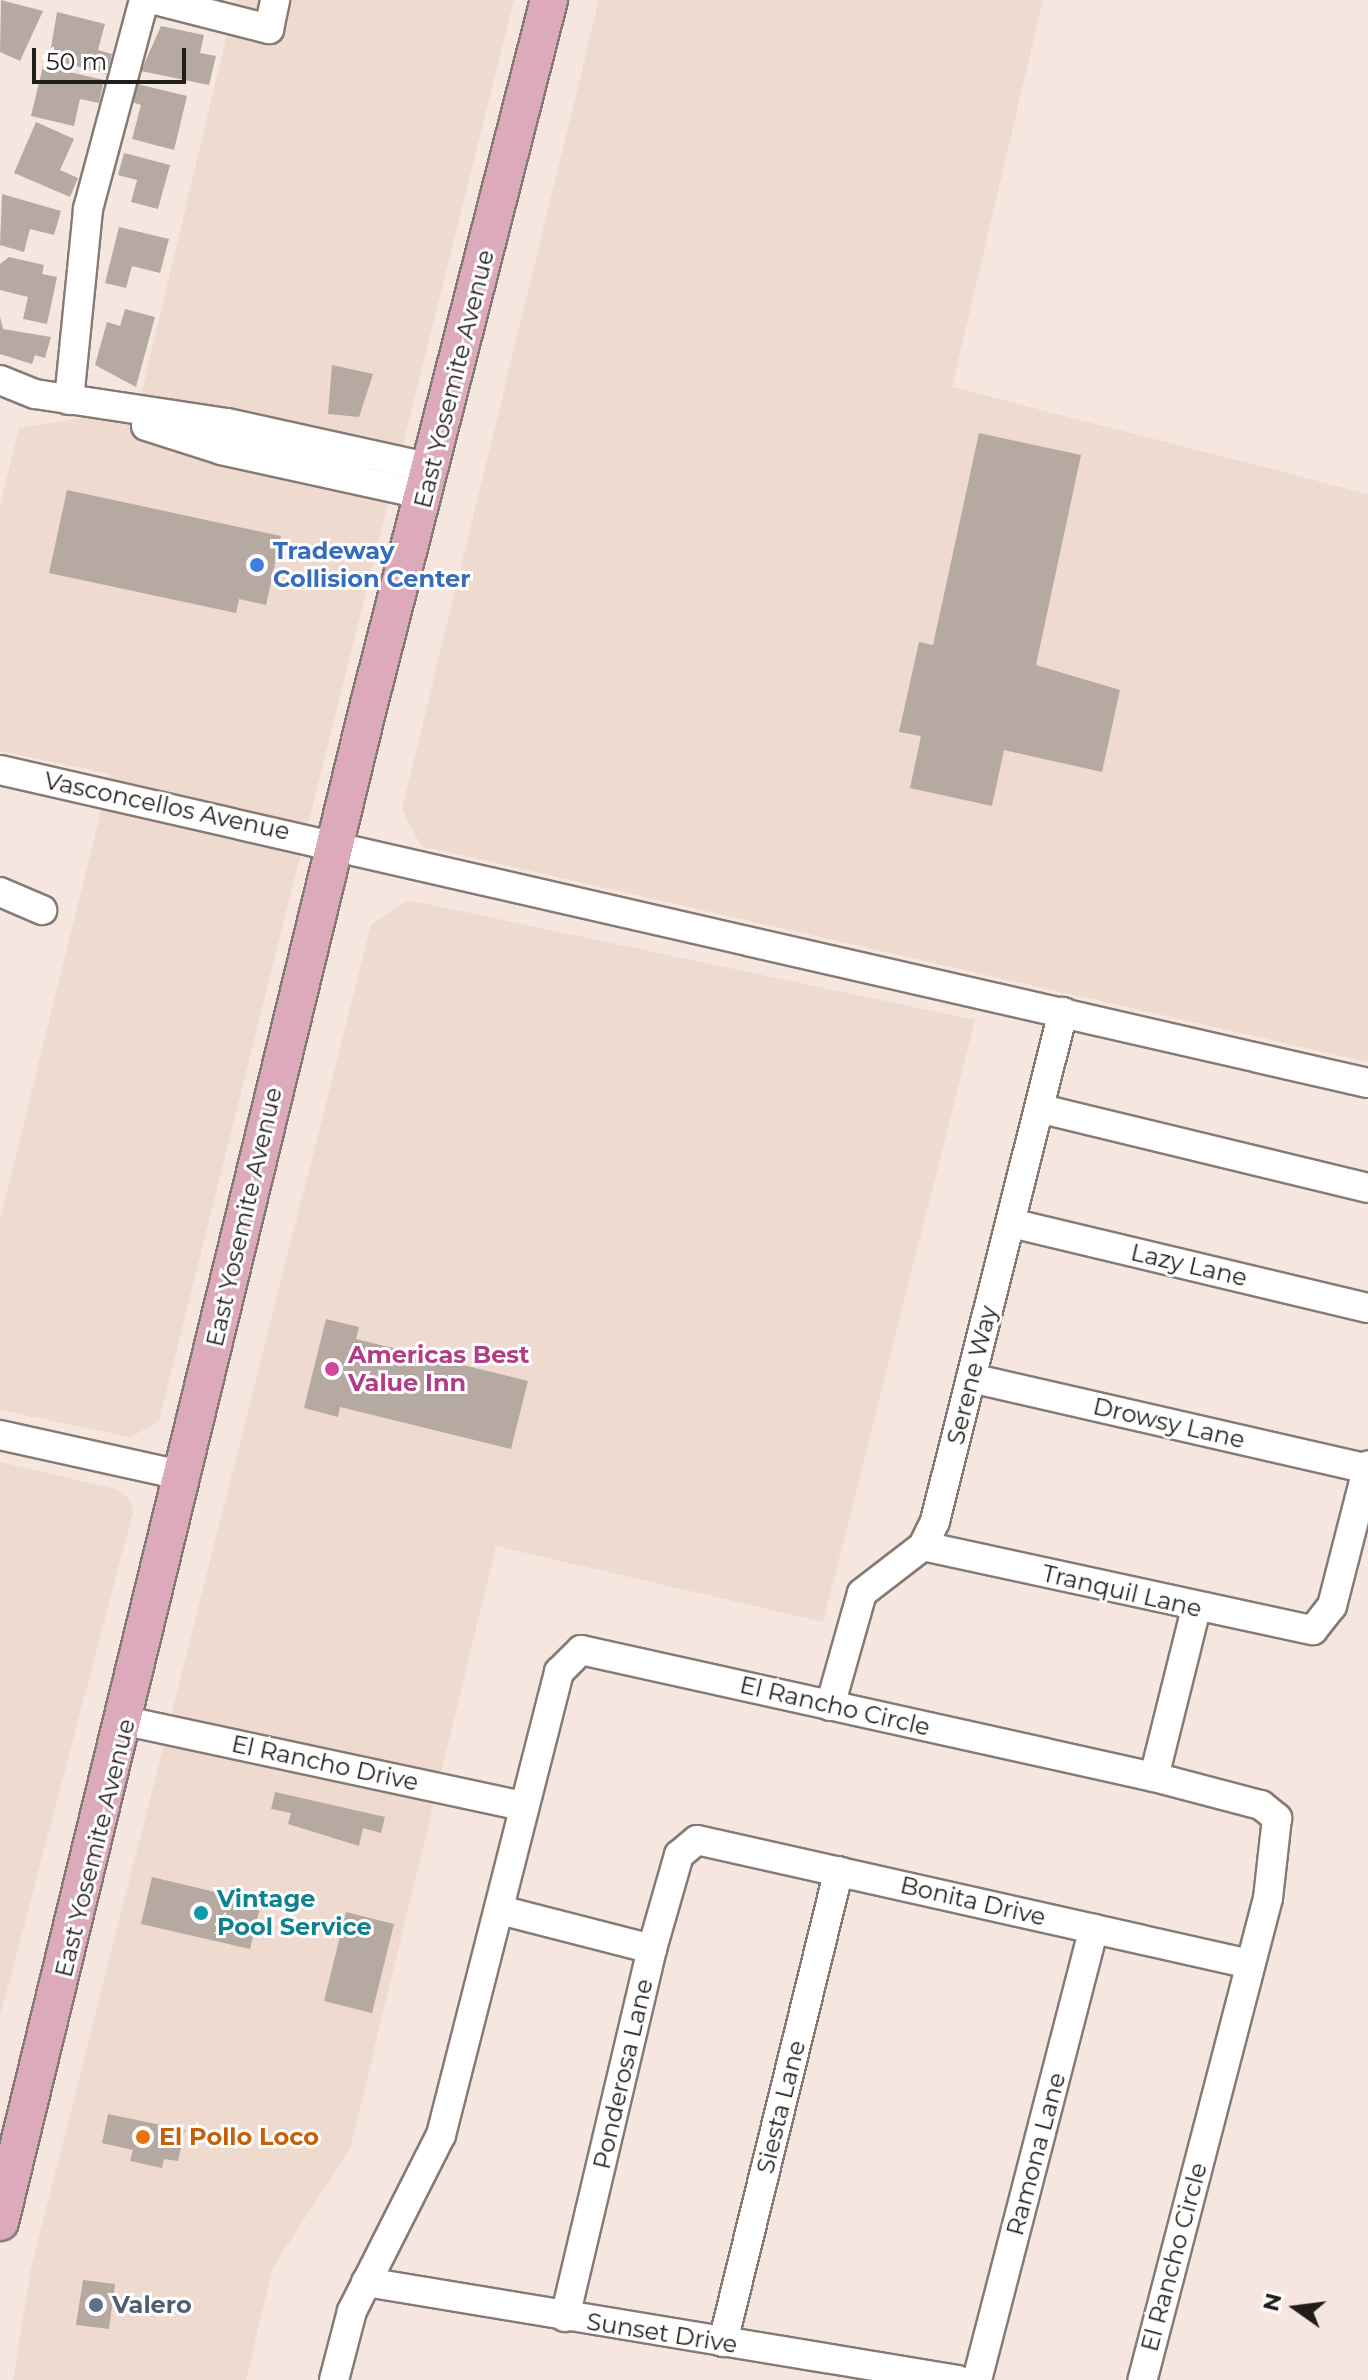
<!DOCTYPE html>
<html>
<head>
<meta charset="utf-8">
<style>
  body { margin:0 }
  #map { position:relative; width:1368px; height:2380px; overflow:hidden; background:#f5e7e0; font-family:Montserrat,sans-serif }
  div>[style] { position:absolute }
  .built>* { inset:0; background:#efdacf }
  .building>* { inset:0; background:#b5a9a2 }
  .roads { filter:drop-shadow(2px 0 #867a74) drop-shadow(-2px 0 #867a74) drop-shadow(0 2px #867a74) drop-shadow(0 -2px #867a74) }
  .minor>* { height:28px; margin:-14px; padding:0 14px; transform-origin:14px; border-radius:14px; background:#fff }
  .major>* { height:36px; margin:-18px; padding:0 18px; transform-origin:18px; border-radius:18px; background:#dab }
  .dots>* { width:22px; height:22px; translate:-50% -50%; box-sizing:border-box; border:4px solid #fff; border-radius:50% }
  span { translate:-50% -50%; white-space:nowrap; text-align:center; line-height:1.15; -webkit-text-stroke:6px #fff; paint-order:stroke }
  .street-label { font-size:24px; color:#211d1a }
  .shop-label { font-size:24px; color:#366cbe; font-weight:700 }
  .left { translate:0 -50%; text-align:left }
  .hotel-label { font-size:24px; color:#b23c85; font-weight:700 }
  .culture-label { font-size:24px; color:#0d838f; font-weight:700 }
  .food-label { font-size:24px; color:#c56008; font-weight:700 }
  .service-label { font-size:24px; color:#4e5e75; font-weight:700 }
  .north { position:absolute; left:1256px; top:2268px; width:80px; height:80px; -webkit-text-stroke:6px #fff; paint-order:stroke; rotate:284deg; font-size:22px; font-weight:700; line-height:32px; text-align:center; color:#211d1a }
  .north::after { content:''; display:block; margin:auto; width:28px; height:36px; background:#211d1a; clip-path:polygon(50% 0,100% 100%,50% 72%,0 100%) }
  .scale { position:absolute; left:32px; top:48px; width:154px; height:36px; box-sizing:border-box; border:4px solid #211d1a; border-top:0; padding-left:10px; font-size:24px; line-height:28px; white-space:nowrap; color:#211d1a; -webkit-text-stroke:6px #fff; paint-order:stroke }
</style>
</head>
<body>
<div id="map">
  <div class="built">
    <div style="clip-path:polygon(235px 0,514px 0,159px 1422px,130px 1437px,0 1410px,0 1220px,110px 774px,0 751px,0 506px,19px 428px,138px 408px)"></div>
    <div style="clip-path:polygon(599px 0,1043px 0,952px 387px,1368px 494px,1368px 1062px,421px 846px,402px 809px)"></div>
    <div style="clip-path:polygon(408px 900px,975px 1020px,823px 1622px,496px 1546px,350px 2149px,273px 2267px,246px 2380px,13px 2380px,31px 2269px,371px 925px)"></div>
    <div style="clip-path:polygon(0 1462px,116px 1489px,129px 1498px,133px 1512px,0 2017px)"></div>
  </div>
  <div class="building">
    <div style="clip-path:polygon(1px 0,43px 11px,20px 61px,0 52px)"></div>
    <div style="clip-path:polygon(57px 12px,105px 24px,98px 50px,112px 54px,107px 74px,49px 59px)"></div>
    <div style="clip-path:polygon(161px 26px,204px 35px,200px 53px,216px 56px,209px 85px,141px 71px)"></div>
    <div style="clip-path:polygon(43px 66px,104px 80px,99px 103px,80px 99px,74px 126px,31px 116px)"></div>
    <div style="clip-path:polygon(137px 84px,187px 96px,174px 150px,132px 139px,141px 105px,132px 102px)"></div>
    <div style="clip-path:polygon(36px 122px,74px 139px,60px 170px,78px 178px,70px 197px,14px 173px)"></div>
    <div style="clip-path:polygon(124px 153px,170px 165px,158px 209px,131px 202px,137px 180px,118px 175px)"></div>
    <div style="clip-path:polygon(2px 194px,61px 211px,54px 235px,30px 229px,24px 252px,0 245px)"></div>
    <div style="clip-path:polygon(119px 227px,169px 239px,160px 273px,132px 266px,126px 288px,105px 283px)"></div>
    <div style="clip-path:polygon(9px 257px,44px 265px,42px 274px,57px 277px,47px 324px,23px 319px,28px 297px,0 290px,0 264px)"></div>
    <div style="clip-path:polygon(125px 309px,155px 317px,136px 387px,95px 365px,107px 322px,120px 326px)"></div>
    <div style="clip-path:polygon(0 317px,3px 329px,51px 337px,45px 358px,35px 355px,32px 364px,0 354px)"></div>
    <div style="clip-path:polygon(332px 365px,373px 374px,359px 417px,328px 414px)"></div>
    <div style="clip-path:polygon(979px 433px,1081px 455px,1036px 665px,1120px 690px,1102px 772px,1004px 750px,992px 806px,910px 788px,921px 736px,899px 732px,919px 642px,933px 645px)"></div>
    <div style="clip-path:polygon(67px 490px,281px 536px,266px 605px,239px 599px,236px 613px,49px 573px)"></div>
    <div style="clip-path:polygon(326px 1319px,359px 1327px,356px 1339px,528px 1381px,511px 1449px,340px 1407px,338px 1417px,304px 1408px)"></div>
    <div style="clip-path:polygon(275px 1792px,385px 1817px,381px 1833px,363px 1828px,359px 1846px,288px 1824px,291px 1813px,271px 1809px)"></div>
    <div style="clip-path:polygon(152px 1877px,261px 1903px,250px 1949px,141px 1924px)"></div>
    <div style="clip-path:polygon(346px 1912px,394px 1924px,372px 2013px,324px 2001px)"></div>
    <div style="clip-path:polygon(108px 2114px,185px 2130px,178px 2161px,164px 2159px,162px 2168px,130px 2161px,133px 2150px,102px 2143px)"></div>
    <div style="clip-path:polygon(83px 2280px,115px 2284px,109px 2329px,76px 2325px)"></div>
  </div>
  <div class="roads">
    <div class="minor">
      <div style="left:155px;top:0;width:118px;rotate:14.3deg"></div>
      <div style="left:269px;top:29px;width:30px;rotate:-78deg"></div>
      <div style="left:0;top:380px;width:38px;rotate:22deg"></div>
      <div style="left:35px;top:394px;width:194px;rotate:8.6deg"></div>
      <div style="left:227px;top:423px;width:209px;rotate:12.4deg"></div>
      <div style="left:69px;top:400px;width:192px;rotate:-84.3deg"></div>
      <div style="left:88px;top:209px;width:216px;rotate:-75deg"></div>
      <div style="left:146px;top:426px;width:79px;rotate:17.7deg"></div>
      <div style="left:221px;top:450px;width:209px;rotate:12.4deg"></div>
      <div style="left:0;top:770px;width:1403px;rotate:12.89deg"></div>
      <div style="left:0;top:892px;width:46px;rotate:23.2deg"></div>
      <div style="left:1042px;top:1109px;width:335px;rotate:13.6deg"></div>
      <div style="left:1011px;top:1223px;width:367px;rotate:13.4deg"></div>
      <div style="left:971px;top:1378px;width:406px;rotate:12.9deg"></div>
      <div style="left:0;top:1435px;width:189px;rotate:12.5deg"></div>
      <div style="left:923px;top:1546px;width:399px;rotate:12.2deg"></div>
      <div style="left:1313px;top:1630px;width:31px;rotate:-52deg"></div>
      <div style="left:1332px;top:1606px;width:145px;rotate:-75.6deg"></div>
      <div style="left:830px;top:1706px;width:117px;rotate:-74.2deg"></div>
      <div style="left:862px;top:1593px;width:77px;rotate:-37.6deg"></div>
      <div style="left:923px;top:1546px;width:28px;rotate:-64deg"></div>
      <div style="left:935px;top:1521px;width:525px;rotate:-75.88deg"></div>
      <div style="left:126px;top:1721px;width:407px;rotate:12.1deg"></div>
      <div style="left:1154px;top:1777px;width:174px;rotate:-76deg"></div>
      <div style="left:500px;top:1910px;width:157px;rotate:14.4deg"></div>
      <div style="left:366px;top:2282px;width:600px;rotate:9.4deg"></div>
      <div style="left:565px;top:2317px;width:378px;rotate:-76.7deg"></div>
      <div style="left:652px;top:1949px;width:98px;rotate:-74deg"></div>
      <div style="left:679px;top:1855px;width:23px;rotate:-40deg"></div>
      <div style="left:697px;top:1840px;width:567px;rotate:12.64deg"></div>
      <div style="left:723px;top:2342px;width:485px;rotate:-76.2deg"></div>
      <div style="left:334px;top:2380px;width:71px;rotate:-75.4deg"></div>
      <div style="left:352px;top:2311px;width:197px;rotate:-63.2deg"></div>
      <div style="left:441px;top:2135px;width:478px;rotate:-75.7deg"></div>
      <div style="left:559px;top:1672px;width:31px;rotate:-45deg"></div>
      <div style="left:581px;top:1650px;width:587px;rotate:12.5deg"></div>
      <div style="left:1154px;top:1777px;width:111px;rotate:14.7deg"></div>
      <div style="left:1261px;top:1805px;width:21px;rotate:39deg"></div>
      <div style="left:1277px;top:1818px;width:81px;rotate:96.4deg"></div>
      <div style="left:1268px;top:1898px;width:498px;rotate:104.6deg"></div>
      <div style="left:977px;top:2380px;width:466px;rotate:-75.5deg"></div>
    </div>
    <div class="major">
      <div style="left:0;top:2222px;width:1562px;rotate:-76.34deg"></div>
      <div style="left:369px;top:704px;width:727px;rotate:-75.66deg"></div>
    </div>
  </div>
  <div class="dots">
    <div style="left:257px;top:565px;background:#3f7fe0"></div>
    <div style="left:332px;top:1369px;background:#d1479c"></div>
    <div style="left:201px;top:1913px;background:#0f9aa8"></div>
    <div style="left:143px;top:2137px;background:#e8710a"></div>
    <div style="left:96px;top:2305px;background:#5c6f8a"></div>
  </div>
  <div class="street-label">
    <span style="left:454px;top:379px;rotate:-76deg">East Yosemite Avenue</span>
    <span style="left:167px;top:806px;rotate:12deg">Vasconcellos Avenue</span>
    <span style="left:244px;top:1217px;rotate:-77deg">East Yosemite Avenue</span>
    <span style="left:1189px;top:1265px;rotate:13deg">Lazy Lane</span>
    <span style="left:972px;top:1375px;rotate:-76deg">Serene Way</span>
    <span style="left:1169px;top:1423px;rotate:13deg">Drowsy Lane</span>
    <span style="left:1122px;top:1591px;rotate:13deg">Tranquil Lane</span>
    <span style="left:835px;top:1706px;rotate:13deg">El Rancho Circle</span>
    <span style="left:325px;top:1763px;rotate:12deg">El Rancho Drive</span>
    <span style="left:95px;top:1848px;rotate:-76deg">East Yosemite Avenue</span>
    <span style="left:973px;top:1901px;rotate:13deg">Bonita Drive</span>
    <span style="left:623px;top:2074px;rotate:-77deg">Ponderosa Lane</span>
    <span style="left:781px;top:2107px;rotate:-76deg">Siesta Lane</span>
    <span style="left:1036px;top:2154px;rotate:-75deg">Ramona Lane</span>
    <span style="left:1174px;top:2257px;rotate:-75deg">El Rancho Circle</span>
    <span style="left:662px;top:2333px;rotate:9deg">Sunset Drive</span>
  </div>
  <div class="shop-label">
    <span class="left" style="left:273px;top:565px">Tradeway<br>Collision Center</span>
  </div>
  <div class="hotel-label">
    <span class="left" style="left:348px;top:1369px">Americas Best<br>Value Inn</span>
  </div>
  <div class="culture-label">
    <span class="left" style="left:217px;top:1913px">Vintage<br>Pool Service</span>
  </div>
  <div class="food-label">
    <span class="left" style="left:159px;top:2137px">El Pollo Loco</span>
  </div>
  <div class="service-label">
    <span class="left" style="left:112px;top:2305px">Valero</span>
  </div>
  <div class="north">N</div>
  <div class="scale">50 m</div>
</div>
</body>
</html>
